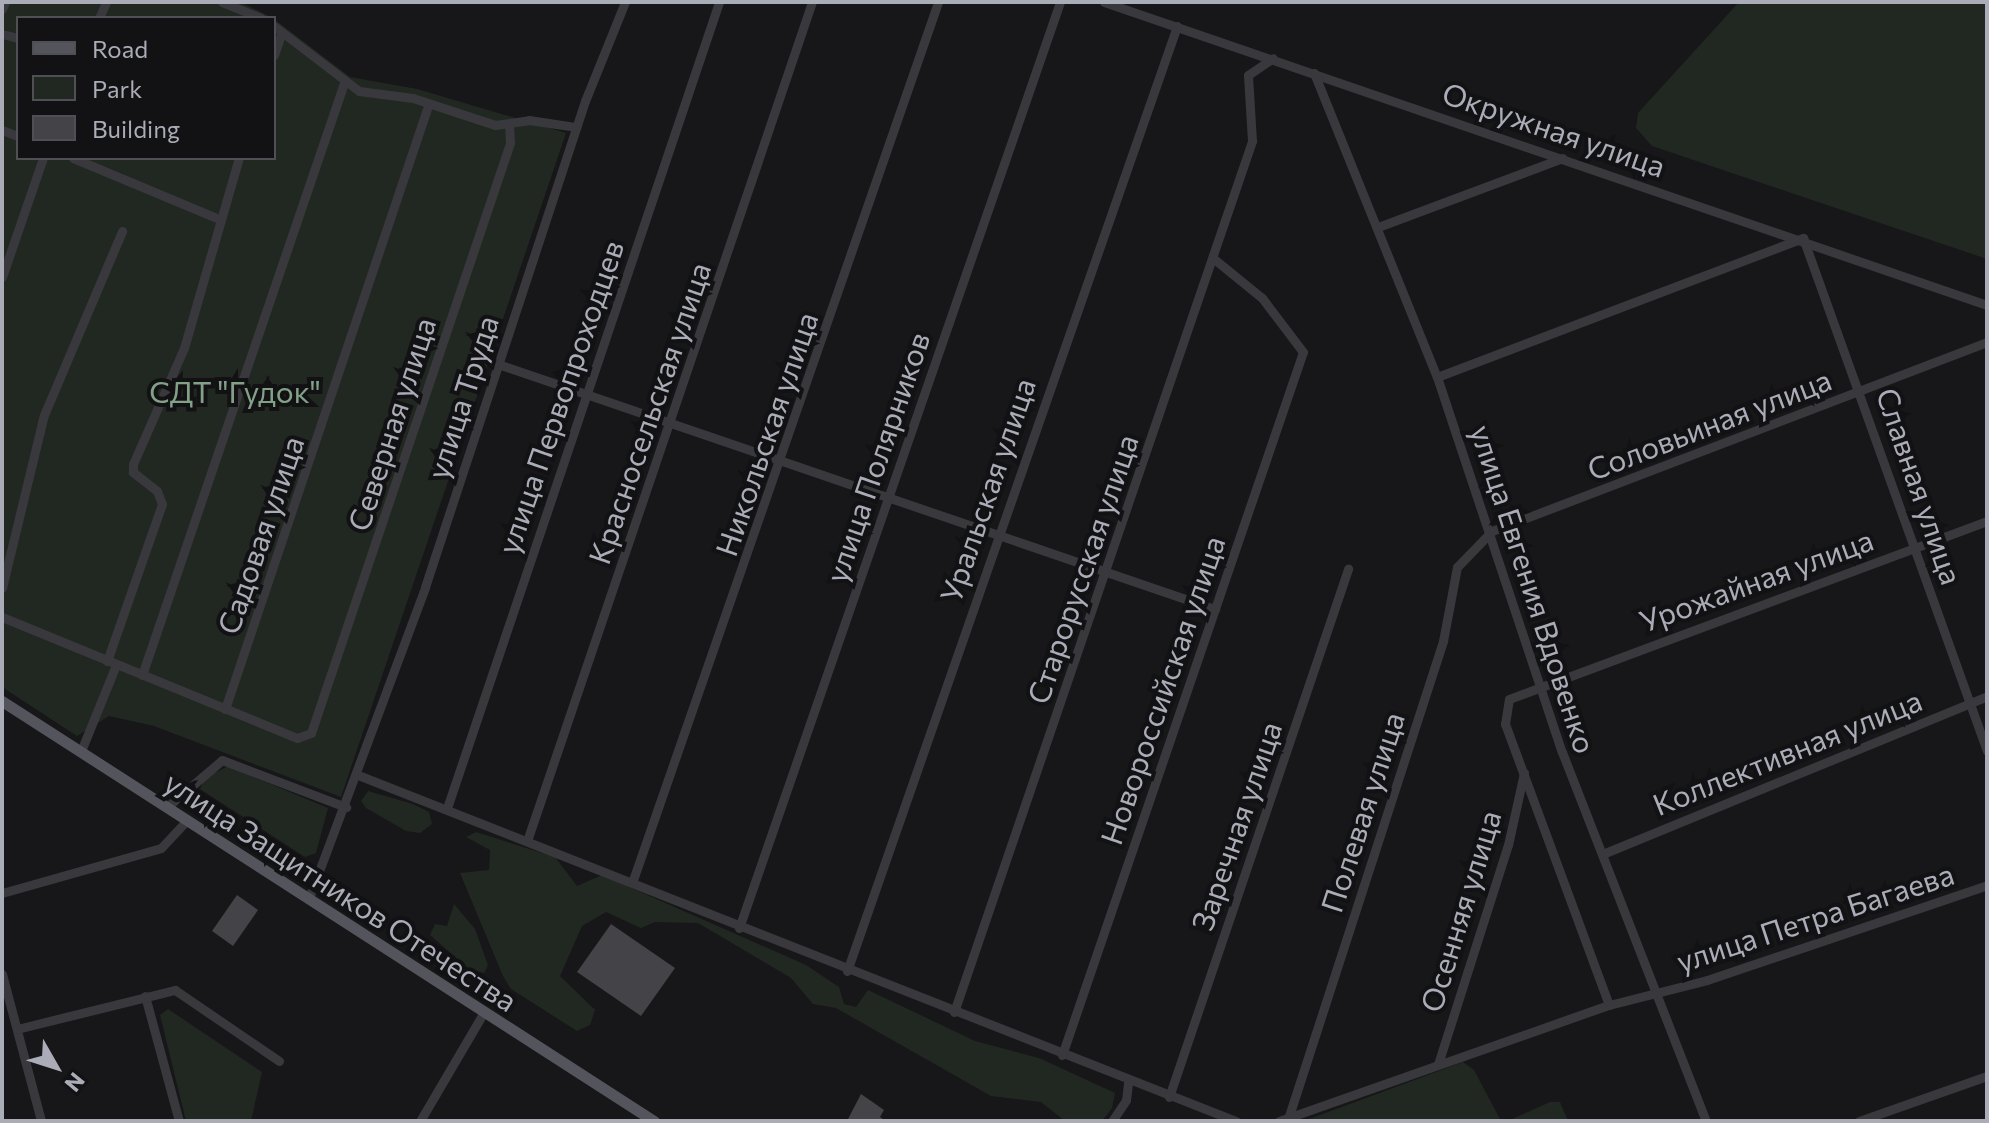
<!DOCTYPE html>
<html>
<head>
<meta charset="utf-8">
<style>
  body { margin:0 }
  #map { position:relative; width:1989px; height:1123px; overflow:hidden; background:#171618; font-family:Commissioner,sans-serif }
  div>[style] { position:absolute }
  .green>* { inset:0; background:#212822 }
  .building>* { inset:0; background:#444448 }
  .minor>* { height:9px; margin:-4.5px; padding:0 4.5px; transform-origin:4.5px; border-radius:4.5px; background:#38383d }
  .major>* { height:11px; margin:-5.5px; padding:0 5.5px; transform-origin:5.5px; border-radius:5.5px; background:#54555c }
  span { translate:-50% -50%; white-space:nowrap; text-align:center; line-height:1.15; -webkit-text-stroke:8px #121113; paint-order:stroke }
  .street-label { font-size:30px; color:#aaacb7 }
  .park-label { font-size:30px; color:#82a187 }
  .frame { position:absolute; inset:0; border:4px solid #aaacb7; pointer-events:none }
  .legend { position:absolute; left:16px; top:16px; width:260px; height:144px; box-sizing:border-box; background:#121113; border:2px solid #4f4f55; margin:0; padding:10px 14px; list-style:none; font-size:24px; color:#aaacb7 }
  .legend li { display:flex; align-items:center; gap:16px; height:40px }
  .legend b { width:40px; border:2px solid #4f4f55 }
  .north { position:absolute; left:16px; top:1027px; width:80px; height:80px; -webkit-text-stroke:6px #121113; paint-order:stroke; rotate:129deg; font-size:22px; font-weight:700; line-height:32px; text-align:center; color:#aaacb7 }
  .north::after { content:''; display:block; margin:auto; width:28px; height:36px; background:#aaacb7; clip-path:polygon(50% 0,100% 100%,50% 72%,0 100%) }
</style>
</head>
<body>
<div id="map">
  <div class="green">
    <div style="clip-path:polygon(2px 2px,240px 2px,273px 18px,18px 18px,18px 158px,274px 158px,274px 19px,350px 77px,417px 89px,566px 133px,341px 797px,154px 726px,109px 716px,77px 736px,2px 687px)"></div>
    <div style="clip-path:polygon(1739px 2px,1987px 2px,1987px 259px,1652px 146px,1636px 128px,1638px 113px)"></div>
    <div style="clip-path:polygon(228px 766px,328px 808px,316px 853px,305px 857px,200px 789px,205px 778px)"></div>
    <div style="clip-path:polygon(368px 791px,413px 804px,429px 812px,432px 824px,420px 833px,406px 831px,366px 808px,361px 801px)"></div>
    <div style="clip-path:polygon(476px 832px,555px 857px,577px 886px,602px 875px,806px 965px,839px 987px,844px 1004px,856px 1007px,868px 990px,975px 1041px,1039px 1058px,1115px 1093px,1112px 1108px,1102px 1121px,1065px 1121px,1041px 1102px,991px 1096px,836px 1008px,813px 1004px,791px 978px,698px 923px,655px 922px,641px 928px,606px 912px,582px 926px,560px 976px,595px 1010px,590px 1025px,577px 1031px,511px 989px,503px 976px,460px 873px,489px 870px,490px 850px,466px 837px)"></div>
    <div style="clip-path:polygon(454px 904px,475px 929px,488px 965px,484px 973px,469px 969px,430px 935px,435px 924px,447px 926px)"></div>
    <div style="clip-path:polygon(168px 1009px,262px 1072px,251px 1121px,186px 1121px,160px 1015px)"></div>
    <div style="clip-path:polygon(1463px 1062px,1474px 1070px,1501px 1121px,1304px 1121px)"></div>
    <div style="clip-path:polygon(1550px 1102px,1560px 1102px,1568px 1121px,1508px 1121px)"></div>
  </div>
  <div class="building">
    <div style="clip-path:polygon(237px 895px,258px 910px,233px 946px,212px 931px)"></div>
    <div style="clip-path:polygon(611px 924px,675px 968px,641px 1016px,577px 972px)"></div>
    <div style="clip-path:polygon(861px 1094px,884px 1110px,880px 1117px,886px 1121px,847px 1121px)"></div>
  </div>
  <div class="minor">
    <div style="left:222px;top:2px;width:42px;rotate:22.3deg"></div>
    <div style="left:1104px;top:2px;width:934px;rotate:18.94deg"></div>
    <div style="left:2px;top:9px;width:8px;rotate:-67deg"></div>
    <div style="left:99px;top:18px;width:17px;rotate:-66deg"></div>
    <div style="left:274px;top:26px;width:107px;rotate:37.4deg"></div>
    <div style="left:359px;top:91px;width:54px;rotate:7.4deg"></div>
    <div style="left:413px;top:98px;width:86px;rotate:18.2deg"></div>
    <div style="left:495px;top:125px;width:34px;rotate:-8deg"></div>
    <div style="left:529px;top:120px;width:48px;rotate:8.5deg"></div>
    <div style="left:2px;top:34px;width:16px;rotate:14deg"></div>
    <div style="left:274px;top:55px;width:24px;rotate:-71deg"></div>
    <div style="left:1314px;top:73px;width:328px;rotate:68deg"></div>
    <div style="left:1437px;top:377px;width:395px;rotate:71.6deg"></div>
    <div style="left:1562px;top:752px;width:396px;rotate:68.7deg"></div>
    <div style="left:2px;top:130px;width:17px;rotate:21deg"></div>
    <div style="left:73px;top:158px;width:158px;rotate:22.7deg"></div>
    <div style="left:1378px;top:227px;width:197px;rotate:-20.5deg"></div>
    <div style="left:2px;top:277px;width:126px;rotate:-71deg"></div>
    <div style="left:498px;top:364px;width:758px;rotate:18.87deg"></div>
    <div style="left:1437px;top:377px;width:392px;rotate:-20.8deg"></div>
    <div style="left:1803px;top:238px;width:545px;rotate:70.27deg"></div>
    <div style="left:2px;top:588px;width:178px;rotate:-76.4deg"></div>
    <div style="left:44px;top:415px;width:200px;rotate:-67deg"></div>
    <div style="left:2px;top:617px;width:319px;rotate:22.3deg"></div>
    <div style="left:297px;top:738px;width:15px;rotate:-20deg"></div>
    <div style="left:311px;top:733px;width:623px;rotate:-71.36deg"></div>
    <div style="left:510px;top:143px;width:19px;rotate:-93deg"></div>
    <div style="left:107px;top:661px;width:166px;rotate:-70.7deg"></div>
    <div style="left:162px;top:504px;width:14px;rotate:-111deg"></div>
    <div style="left:157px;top:491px;width:31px;rotate:-142deg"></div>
    <div style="left:133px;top:472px;width:8px;rotate:-90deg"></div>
    <div style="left:133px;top:464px;width:127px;rotate:-66.3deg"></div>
    <div style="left:184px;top:348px;width:198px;rotate:-73.9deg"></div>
    <div style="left:142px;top:675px;width:626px;rotate:-71.16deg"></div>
    <div style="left:225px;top:709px;width:639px;rotate:-71.4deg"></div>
    <div style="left:81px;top:751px;width:93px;rotate:-67.9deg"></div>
    <div style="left:358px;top:775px;width:944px;rotate:21.51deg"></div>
    <div style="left:167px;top:807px;width:72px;rotate:-40.5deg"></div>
    <div style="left:222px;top:760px;width:133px;rotate:20.8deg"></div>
    <div style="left:447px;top:808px;width:851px;rotate:-71.35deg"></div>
    <div style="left:528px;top:838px;width:883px;rotate:-71.24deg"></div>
    <div style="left:1605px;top:853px;width:413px;rotate:-22.3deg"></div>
    <div style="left:633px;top:880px;width:929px;rotate:-70.84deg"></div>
    <div style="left:2px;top:893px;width:165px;rotate:-15.8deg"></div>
    <div style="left:161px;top:848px;width:38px;rotate:-47deg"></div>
    <div style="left:309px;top:898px;width:332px;rotate:-69.5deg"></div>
    <div style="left:425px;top:587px;width:512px;rotate:-71.78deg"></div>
    <div style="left:585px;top:101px;width:107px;rotate:-68deg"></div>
    <div style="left:739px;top:928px;width:980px;rotate:-70.88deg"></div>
    <div style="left:847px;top:971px;width:1001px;rotate:-70.75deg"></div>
    <div style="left:2px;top:974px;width:152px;rotate:75.1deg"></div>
    <div style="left:145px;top:996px;width:130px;rotate:74.8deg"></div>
    <div style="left:1609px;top:1005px;width:300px;rotate:-110.3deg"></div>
    <div style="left:1505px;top:724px;width:25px;rotate:-81deg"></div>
    <div style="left:1509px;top:699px;width:510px;rotate:-20.42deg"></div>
    <div style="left:954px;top:1012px;width:921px;rotate:-71.11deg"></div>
    <div style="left:1252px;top:141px;width:66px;rotate:-93.5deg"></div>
    <div style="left:1248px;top:75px;width:30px;rotate:-34deg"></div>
    <div style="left:17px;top:1029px;width:163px;rotate:-13.9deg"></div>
    <div style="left:175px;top:990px;width:126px;rotate:34.3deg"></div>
    <div style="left:1062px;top:1055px;width:743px;rotate:-71.08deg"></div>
    <div style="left:1303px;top:352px;width:68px;rotate:-127.2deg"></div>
    <div style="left:1262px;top:298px;width:63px;rotate:-140.8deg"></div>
    <div style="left:1438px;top:1064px;width:230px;rotate:-72.3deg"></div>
    <div style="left:1508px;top:845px;width:74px;rotate:-77.5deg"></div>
    <div style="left:1169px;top:1097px;width:558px;rotate:-71.27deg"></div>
    <div style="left:1288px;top:1119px;width:503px;rotate:-72.03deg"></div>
    <div style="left:1443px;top:641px;width:75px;rotate:-79.3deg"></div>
    <div style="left:1457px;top:567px;width:50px;rotate:-45.8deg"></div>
    <div style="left:1492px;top:531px;width:530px;rotate:-20.9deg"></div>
    <div style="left:420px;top:1121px;width:126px;rotate:-59.6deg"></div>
    <div style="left:1112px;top:1121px;width:25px;rotate:-56deg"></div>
    <div style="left:1126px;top:1100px;width:17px;rotate:-83deg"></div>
    <div style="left:1279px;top:1121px;width:350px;rotate:-19.4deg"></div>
    <div style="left:1609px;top:1005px;width:101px;rotate:-14.3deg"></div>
    <div style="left:1707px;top:980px;width:296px;rotate:-18.7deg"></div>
    <div style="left:1859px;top:1121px;width:136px;rotate:-19.4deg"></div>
  </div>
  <div class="major">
    <div style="left:2px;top:701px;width:776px;rotate:32.79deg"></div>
  </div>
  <div class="street-label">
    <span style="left:1554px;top:129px;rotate:19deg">Окружная улица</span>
    <span style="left:462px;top:397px;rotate:-72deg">улица Труда</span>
    <span style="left:560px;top:397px;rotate:-71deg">улица Первопроходцев</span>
    <span style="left:649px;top:413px;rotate:-71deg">Красносельская улица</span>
    <span style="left:391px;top:424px;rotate:-72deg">Северная улица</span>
    <span style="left:1709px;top:424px;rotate:-21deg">Соловьиная улица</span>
    <span style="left:766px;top:434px;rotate:-71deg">Никольская улица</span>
    <span style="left:877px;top:457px;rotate:-71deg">улица Полярников</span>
    <span style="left:1920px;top:486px;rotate:71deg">Славная улица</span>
    <span style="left:987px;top:490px;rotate:-71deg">Уральская улица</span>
    <span style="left:260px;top:535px;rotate:-71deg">Садовая улица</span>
    <span style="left:1082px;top:569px;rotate:-71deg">Старорусская улица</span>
    <span style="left:1756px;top:580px;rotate:-20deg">Урожайная улица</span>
    <span style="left:1534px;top:589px;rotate:72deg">улица Евгения Вдовенко</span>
    <span style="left:1162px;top:690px;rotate:-71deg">Новороссийская улица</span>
    <span style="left:1787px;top:752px;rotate:-22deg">Коллективная улица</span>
    <span style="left:1362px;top:812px;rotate:-72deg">Полевая улица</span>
    <span style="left:1236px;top:826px;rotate:-71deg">Заречная улица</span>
    <span style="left:341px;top:891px;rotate:33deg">улица Защитников Отечества</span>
    <span style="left:1460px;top:911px;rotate:-73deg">Осенняя улица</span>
    <span style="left:1815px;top:917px;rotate:-18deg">улица Петра Багаева</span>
  </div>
  <div class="park-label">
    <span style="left:235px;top:391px">СДТ "Гудок"</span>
  </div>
  <div class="frame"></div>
  <ul class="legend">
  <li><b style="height:10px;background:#54555c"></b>Road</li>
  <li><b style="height:22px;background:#212822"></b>Park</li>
  <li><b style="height:22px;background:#444448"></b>Building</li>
  </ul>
  <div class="north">N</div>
</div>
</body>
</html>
